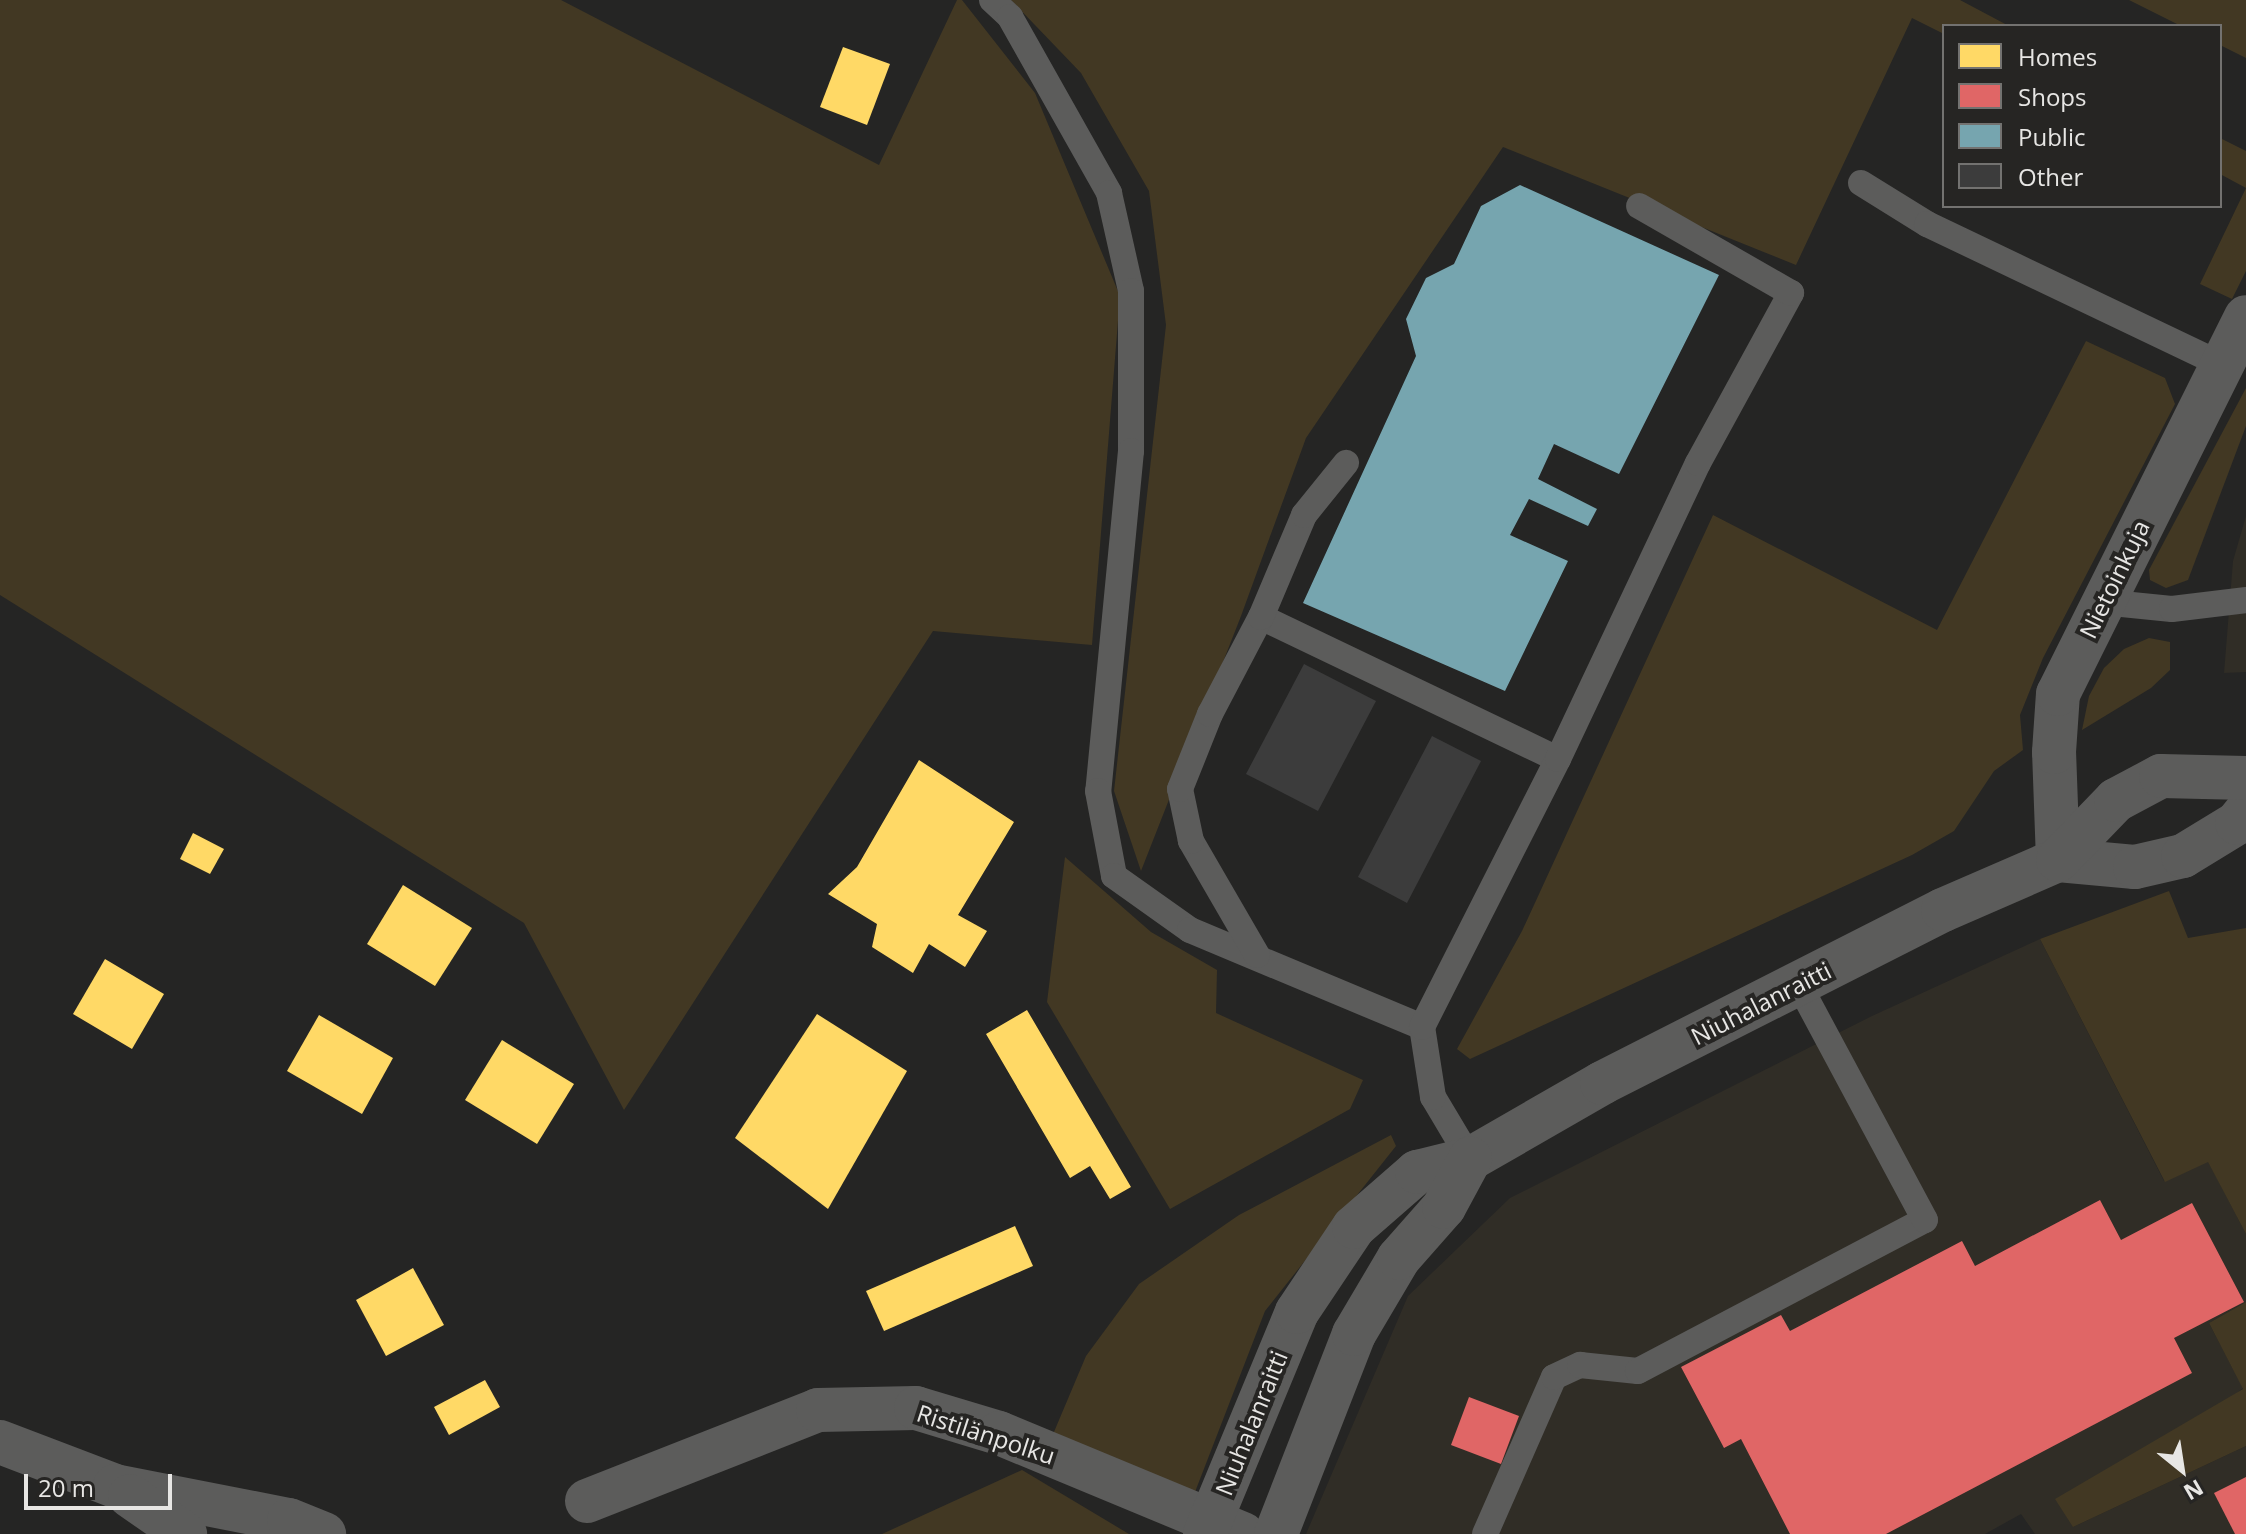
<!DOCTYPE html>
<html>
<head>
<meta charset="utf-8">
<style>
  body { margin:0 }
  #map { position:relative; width:2246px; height:1534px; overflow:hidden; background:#252524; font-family:"Open Sans",sans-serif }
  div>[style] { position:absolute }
  .built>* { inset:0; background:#302d26 }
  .green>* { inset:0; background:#423823 }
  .homes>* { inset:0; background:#ffd966 }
  .shops>* { inset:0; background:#e06666 }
  .public>* { inset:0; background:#76a5af }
  .building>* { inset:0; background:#3c3c3c }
  .service>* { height:26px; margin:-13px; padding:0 13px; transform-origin:13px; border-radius:13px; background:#5c5c5b }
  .minor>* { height:44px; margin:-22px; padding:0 22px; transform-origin:22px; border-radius:22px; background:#5c5c5b }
  .tertiary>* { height:44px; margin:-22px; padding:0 22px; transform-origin:22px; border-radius:22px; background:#5c5c5b }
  span { translate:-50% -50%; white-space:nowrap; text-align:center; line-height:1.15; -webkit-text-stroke:8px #262523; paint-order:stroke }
  .street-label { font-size:24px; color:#e7e6e4 }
  .legend { position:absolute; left:1942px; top:24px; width:280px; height:184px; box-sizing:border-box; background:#262523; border:2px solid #737270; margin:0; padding:10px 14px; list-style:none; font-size:24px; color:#e7e6e4 }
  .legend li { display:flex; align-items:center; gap:16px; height:40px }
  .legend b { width:40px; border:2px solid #737270 }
  .north { position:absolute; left:2142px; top:1430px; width:80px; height:80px; -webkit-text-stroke:6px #262523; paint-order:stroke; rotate:150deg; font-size:22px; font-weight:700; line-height:32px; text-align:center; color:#e7e6e4 }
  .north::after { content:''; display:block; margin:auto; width:28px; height:36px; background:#e7e6e4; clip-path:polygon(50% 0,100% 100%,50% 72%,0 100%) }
  .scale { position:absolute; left:24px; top:1474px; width:148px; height:36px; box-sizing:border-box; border:4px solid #e7e6e4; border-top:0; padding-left:10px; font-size:24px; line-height:28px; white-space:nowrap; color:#e7e6e4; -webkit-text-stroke:6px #262523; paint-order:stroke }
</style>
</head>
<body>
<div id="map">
  <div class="built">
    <div style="clip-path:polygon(2246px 516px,2246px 672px,2224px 673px,2233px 561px)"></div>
    <div style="clip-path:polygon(2040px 939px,2164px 1181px,2208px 1161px,2246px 1234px,2246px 1302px,2209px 1323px,2243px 1388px,2073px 1527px,2246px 1446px,2246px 1534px,2035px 1534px,2021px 1514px,1985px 1534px,1306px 1534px,1408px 1296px,1510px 1198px,1872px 1016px)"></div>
  </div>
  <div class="green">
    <div style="clip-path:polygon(0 0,561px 0,879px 165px,957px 0,962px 0,1035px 93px,1120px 296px,1092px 645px,933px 631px,624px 1110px,524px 923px,0 595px)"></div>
    <div style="clip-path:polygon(1011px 0,1960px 0,2009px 26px,1944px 26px,1944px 34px,1912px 18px,1796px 265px,1503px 147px,1306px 438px,1241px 616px,1141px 871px,1114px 791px,1166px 325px,1149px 191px,1081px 73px)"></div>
    <div style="clip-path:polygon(2129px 0,2246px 0,2246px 58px,2220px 45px,2220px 26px,2181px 26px)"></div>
    <div style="clip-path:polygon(2220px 138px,2246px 151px,2246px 271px,2232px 299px,2200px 284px,2246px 188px,2220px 174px)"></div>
    <div style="clip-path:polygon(2086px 341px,2165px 378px,2175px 404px,2043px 658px,2020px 715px,2023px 750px,1994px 771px,1954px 831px,1912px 855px,1470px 1059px,1457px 1049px,1522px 931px,1713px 515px,1937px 630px)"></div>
    <div style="clip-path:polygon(2246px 388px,2246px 426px,2188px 580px,2166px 588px,2150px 580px,2149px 570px)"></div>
    <div style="clip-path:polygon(2149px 638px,2170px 642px,2170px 670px,2151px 688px,2082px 730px,2089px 696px,2104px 668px,2124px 649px)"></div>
    <div style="clip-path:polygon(1065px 857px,1151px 932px,1217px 970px,1216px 1013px,1363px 1080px,1350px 1109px,1170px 1209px,1047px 1002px)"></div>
    <div style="clip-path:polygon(2169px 891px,2188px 938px,2246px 928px,2246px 1234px,2208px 1162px,2165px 1182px,2040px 939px)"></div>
    <div style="clip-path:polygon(1391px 1135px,1396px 1146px,1265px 1311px,1195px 1492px,1051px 1439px,1086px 1356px,1139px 1284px,1239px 1215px)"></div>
    <div style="clip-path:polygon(2246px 1302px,2246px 1446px,2073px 1527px,2055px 1499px,2243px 1389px,2209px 1323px)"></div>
    <div style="clip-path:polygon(1022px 1470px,1129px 1534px,882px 1534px)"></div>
  </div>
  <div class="homes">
    <div style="clip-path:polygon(843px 47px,890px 64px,867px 125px,820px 107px)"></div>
    <div style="clip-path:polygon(919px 760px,1014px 822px,958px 915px,987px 931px,965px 967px,929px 944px,913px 973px,872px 947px,877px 924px,828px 894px,857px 867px)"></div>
    <div style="clip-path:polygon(193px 833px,224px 849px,210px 874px,180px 859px)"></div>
    <div style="clip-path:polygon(403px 885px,472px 928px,435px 986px,367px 944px)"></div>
    <div style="clip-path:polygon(105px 959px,164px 994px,132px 1049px,73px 1014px)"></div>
    <div style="clip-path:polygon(1027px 1010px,1131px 1187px,1110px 1199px,1090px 1166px,1070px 1178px,986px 1034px)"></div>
    <div style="clip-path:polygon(817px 1014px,907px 1071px,828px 1209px,735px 1138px)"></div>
    <div style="clip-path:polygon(319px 1015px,393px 1058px,362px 1114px,287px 1071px)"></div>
    <div style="clip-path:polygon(502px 1040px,574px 1084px,537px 1144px,465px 1100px)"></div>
    <div style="clip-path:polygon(1015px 1226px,1033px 1266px,884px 1331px,866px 1291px)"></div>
    <div style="clip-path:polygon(413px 1268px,444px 1325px,386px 1356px,356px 1300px)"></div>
    <div style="clip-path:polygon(485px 1380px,500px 1407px,449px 1435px,434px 1407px)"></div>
  </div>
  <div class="shops">
    <div style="clip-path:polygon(2100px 1200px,2121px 1240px,2192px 1203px,2244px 1302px,2174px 1338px,2192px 1373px,1886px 1534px,1790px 1534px,1741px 1439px,1724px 1448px,1681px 1367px,1781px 1315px,1790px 1331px,1962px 1241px,1975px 1266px)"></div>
    <div style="clip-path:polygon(1469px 1397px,1519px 1416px,1501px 1464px,1451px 1445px)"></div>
    <div style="clip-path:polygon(2246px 1477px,2246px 1534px,2235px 1534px,2214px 1493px)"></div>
  </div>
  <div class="public">
    <div style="clip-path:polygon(1520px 185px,1719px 275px,1619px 474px,1554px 444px,1538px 479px,1597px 509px,1588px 526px,1529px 499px,1510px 535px,1568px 561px,1505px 691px,1303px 603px,1416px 356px,1406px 319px,1426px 278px,1454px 264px,1481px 206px)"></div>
  </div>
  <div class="building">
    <div style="clip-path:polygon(1304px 664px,1376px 701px,1318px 811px,1246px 774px)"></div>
    <div style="clip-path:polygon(1432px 736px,1481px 761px,1407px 903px,1358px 877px)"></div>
  </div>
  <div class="service">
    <div style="left:992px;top:0;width:25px;rotate:43deg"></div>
    <div style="left:1010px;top:17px;width:202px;rotate:60.6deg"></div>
    <div style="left:1109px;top:193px;width:100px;rotate:77.3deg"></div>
    <div style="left:1131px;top:291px;width:160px;rotate:90deg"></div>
    <div style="left:1131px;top:451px;width:342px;rotate:95.5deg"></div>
    <div style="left:1098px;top:791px;width:86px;rotate:79.3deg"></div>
    <div style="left:1114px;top:876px;width:93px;rotate:35.4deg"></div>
    <div style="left:1190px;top:930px;width:251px;rotate:22.7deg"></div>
    <div style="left:1861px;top:183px;width:78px;rotate:31.8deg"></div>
    <div style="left:1927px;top:224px;width:325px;rotate:25.5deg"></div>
    <div style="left:2102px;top:602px;width:70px;rotate:5.7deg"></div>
    <div style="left:2172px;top:609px;width:75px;rotate:-6.9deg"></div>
    <div style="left:1261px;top:617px;width:329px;rotate:25.6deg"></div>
    <div style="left:1257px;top:955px;width:132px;rotate:-120.1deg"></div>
    <div style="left:1191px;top:841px;width:53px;rotate:-101.9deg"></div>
    <div style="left:1180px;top:789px;width:81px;rotate:-68.2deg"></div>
    <div style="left:1210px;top:714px;width:110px;rotate:-62.3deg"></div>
    <div style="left:1261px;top:617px;width:111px;rotate:-67.1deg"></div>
    <div style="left:1304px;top:515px;width:67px;rotate:-51.1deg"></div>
    <div style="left:1470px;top:1159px;width:72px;rotate:-120.8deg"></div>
    <div style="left:1433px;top:1097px;width:71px;rotate:-98.9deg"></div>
    <div style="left:1422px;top:1027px;width:301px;rotate:-63.1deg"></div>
    <div style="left:1558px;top:759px;width:327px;rotate:-64.7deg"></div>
    <div style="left:1698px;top:463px;width:194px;rotate:-61.3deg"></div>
    <div style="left:1791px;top:293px;width:175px;rotate:-150.2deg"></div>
    <div style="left:1485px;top:1534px;width:171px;rotate:-66.3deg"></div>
    <div style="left:1554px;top:1377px;width:29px;rotate:-25deg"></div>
    <div style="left:1580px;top:1365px;width:58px;rotate:5.9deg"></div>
    <div style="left:1638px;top:1371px;width:324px;rotate:-27.8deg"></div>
    <div style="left:1925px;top:1220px;width:267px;rotate:-118.2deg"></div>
  </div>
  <div class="minor">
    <div style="left:2058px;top:860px;width:108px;rotate:-92.1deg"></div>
    <div style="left:2054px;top:752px;width:58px;rotate:-86.1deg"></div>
    <div style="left:2058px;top:694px;width:421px;rotate:-63.5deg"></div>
    <div style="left:587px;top:1501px;width:248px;rotate:-21.5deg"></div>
    <div style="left:818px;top:1410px;width:98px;rotate:-1.2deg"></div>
    <div style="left:916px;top:1408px;width:87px;rotate:16.8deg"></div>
    <div style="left:999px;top:1433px;width:264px;rotate:22.5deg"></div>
  </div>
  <div class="tertiary">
    <div style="left:2058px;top:860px;width:77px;rotate:5.2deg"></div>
    <div style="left:2135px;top:867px;width:49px;rotate:-12.9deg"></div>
    <div style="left:2183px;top:856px;width:63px;rotate:-31.4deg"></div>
    <div style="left:2237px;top:823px;width:14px;rotate:-51deg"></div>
    <div style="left:0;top:1442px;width:123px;rotate:20.9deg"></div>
    <div style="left:115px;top:1486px;width:177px;rotate:11.1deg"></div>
    <div style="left:289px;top:1520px;width:38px;rotate:22deg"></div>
    <div style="left:130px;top:1496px;width:67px;rotate:34.6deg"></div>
    <div style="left:1205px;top:1534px;width:240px;rotate:-67.5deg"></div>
    <div style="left:1297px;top:1312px;width:102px;rotate:-56.2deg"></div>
    <div style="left:1354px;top:1227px;width:84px;rotate:-41.1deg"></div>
    <div style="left:1417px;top:1172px;width:55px;rotate:-13.8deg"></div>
    <div style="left:1470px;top:1159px;width:152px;rotate:-29.9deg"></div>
    <div style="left:1602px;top:1083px;width:382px;rotate:-26.9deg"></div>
    <div style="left:1943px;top:910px;width:125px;rotate:-23.5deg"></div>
    <div style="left:2058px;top:860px;width:83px;rotate:-46deg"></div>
    <div style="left:2116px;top:800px;width:51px;rotate:-28.1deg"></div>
    <div style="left:2161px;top:776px;width:85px;rotate:1.3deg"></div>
    <div style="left:1276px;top:1534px;width:215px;rotate:-68.7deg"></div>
    <div style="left:1354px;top:1334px;width:88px;rotate:-59.4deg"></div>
    <div style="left:1399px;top:1258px;width:68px;rotate:-48.6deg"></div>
    <div style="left:1444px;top:1207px;width:55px;rotate:-61.6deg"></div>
  </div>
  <div class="street-label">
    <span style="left:2114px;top:579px;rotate:-64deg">Nietoinkuja</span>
    <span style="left:1761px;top:1003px;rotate:-27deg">Niuhalanraitti</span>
    <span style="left:1251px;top:1423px;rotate:-68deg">Niuhalanraitti</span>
    <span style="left:986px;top:1434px;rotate:18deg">Ristilänpolku</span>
  </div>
  <ul class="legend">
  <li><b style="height:22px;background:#ffd966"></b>Homes</li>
  <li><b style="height:22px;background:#e06666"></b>Shops</li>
  <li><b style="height:22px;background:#76a5af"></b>Public</li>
  <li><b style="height:22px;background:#3c3c3c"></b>Other</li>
  </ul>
  <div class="north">N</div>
  <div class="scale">20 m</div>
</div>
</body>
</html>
